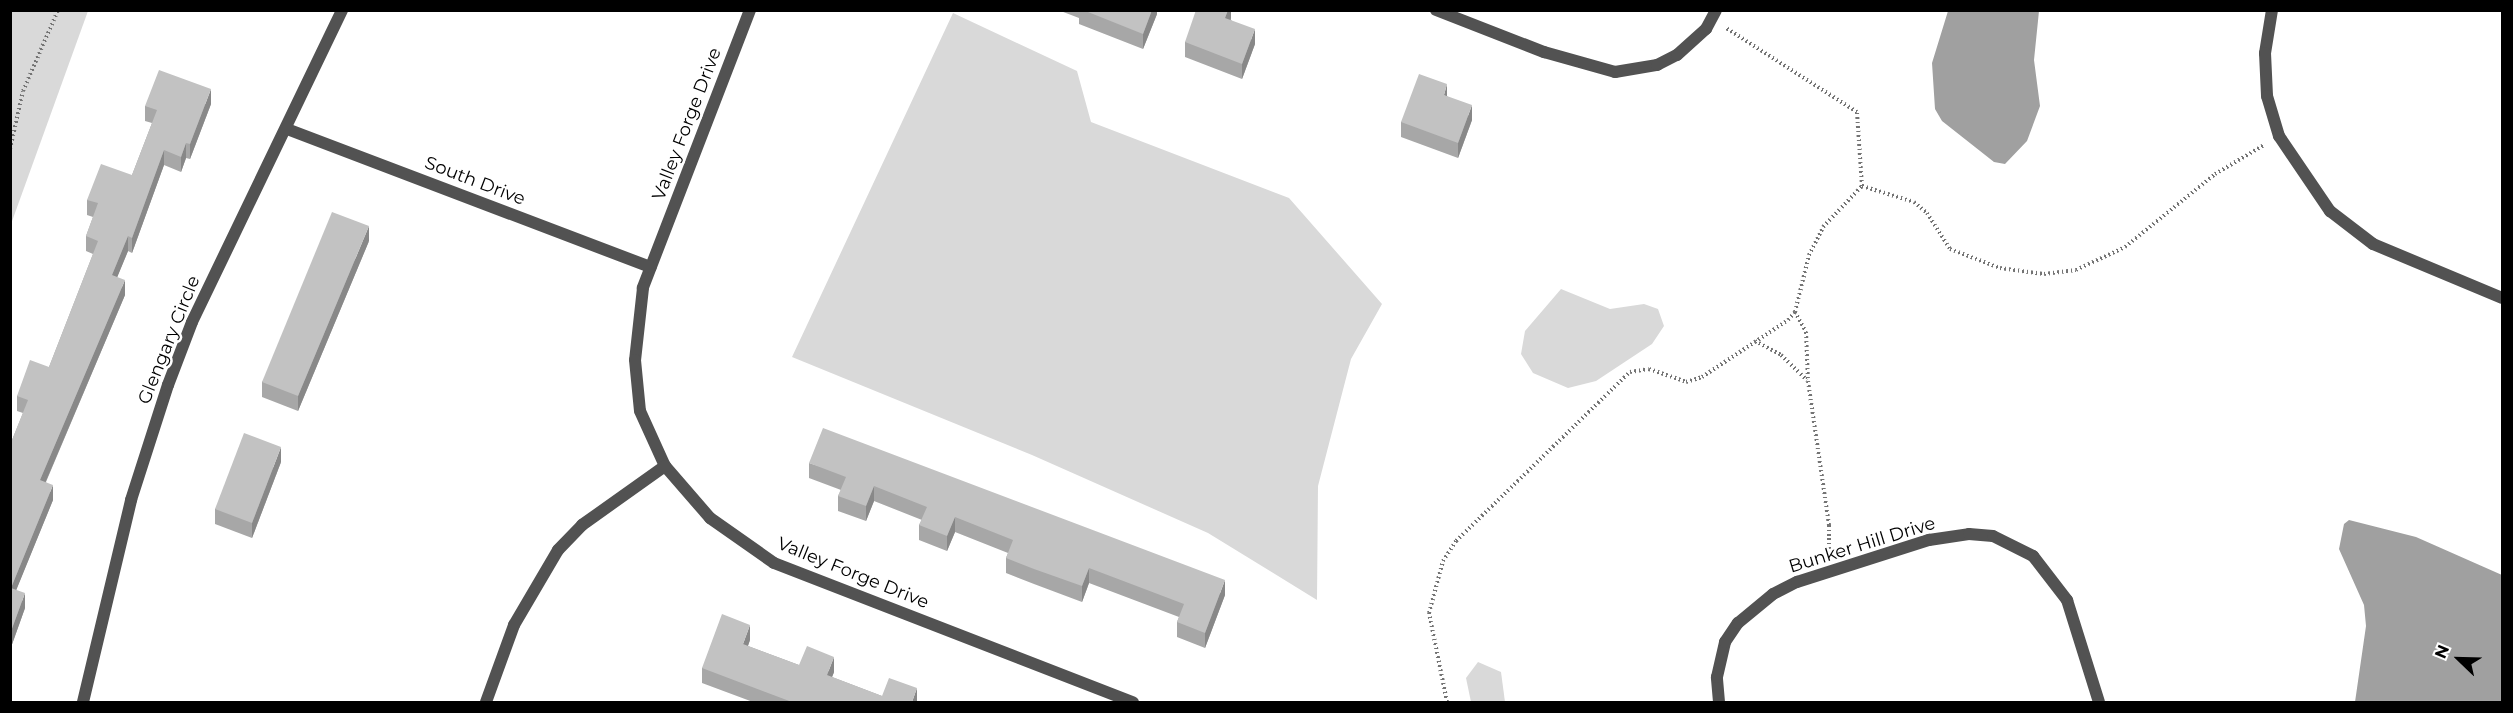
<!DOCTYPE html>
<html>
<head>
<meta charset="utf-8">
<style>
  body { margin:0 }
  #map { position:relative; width:2513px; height:713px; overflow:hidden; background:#fff; font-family:Montserrat,sans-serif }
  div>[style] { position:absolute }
  .green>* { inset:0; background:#d9d9d9 }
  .water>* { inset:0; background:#a0a0a0 }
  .path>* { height:4px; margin-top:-2px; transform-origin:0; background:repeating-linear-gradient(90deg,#747474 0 1.5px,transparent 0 4.5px) }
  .street>* { height:12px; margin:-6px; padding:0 6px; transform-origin:6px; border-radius:6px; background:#525252 }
  .wall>* { inset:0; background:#a7a7a7 }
  .shaded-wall>* { inset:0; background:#888 }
  .building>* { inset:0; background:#c2c2c2 }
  span { translate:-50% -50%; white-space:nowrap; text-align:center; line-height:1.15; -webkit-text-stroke:5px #fff; paint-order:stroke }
  .street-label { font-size:18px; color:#000 }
  .frame { position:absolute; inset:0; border:12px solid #000; pointer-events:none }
  .north { position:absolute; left:2429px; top:629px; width:60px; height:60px; -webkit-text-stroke:4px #fff; paint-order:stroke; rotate:293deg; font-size:16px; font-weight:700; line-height:24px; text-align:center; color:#000 }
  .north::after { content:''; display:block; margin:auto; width:21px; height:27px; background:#000; clip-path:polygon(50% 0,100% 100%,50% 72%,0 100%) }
</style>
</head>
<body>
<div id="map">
  <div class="green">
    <div style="clip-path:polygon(11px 10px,88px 11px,11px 224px,10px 11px)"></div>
    <div style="clip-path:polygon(953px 13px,1077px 71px,1091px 122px,1289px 198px,1382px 304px,1351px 359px,1318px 486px,1317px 600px,1208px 533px,1032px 455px,792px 357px)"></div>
    <div style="clip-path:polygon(1561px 289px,1610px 309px,1644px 304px,1658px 309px,1664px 326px,1652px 344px,1596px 381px,1568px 388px,1533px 373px,1521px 354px,1525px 331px)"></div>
    <div style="clip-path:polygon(1478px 662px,1501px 672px,1505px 702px,1471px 702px,1466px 678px)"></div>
  </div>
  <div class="water">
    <div style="clip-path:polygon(1948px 11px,2039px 11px,2034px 60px,2040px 106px,2027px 141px,2005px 164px,1994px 162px,1942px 121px,1935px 109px,1932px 63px)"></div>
    <div style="clip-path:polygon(2349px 520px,2416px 537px,2502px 575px,2502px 702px,2355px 702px,2366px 626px,2364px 605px,2339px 549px,2344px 524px)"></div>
  </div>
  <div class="path">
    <div style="left:10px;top:149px;width:59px;rotate:-77.4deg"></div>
    <div style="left:23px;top:91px;width:88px;rotate:-66.6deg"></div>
    <div style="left:1862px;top:186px;width:54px;rotate:17.1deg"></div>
    <div style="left:1914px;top:202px;width:17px;rotate:40deg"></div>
    <div style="left:1927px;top:213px;width:43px;rotate:57.4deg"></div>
    <div style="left:1950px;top:249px;width:53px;rotate:20.8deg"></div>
    <div style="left:2000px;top:268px;width:44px;rotate:7.8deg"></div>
    <div style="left:2044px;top:274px;width:32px;rotate:-7deg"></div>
    <div style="left:2076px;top:270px;width:54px;rotate:-25.1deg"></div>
    <div style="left:2125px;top:247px;width:116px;rotate:-39deg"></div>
    <div style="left:2215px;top:174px;width:57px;rotate:-30.6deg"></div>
    <div style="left:1795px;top:312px;width:23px;rotate:61deg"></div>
    <div style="left:1806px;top:332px;width:49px;rotate:87.7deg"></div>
    <div style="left:1808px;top:381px;width:146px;rotate:81.7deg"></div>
    <div style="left:1829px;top:525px;width:28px;rotate:90deg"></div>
    <div style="left:1755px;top:341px;width:30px;rotate:28deg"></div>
    <div style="left:1781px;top:355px;width:36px;rotate:44deg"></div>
    <div style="left:1447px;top:702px;width:91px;rotate:-101.4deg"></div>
    <div style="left:1429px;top:613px;width:54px;rotate:-74.9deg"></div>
    <div style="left:1443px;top:561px;width:24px;rotate:-57deg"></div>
    <div style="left:1456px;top:541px;width:243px;rotate:-44.2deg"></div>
    <div style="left:1630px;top:372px;width:19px;rotate:-9deg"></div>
    <div style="left:1649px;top:369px;width:39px;rotate:19deg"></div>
    <div style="left:1686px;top:382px;width:17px;rotate:-17deg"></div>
    <div style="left:1702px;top:377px;width:103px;rotate:-33.5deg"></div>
    <div style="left:1788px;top:320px;width:11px;rotate:-49deg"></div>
    <div style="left:1795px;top:312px;width:59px;rotate:-76.2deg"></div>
    <div style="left:1809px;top:255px;width:31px;rotate:-63deg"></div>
    <div style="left:1823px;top:227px;width:57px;rotate:-46.4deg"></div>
    <div style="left:1862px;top:186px;width:74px;rotate:-93.9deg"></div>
    <div style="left:1857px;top:112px;width:156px;rotate:-147.3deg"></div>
  </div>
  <div class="street">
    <div style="left:750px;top:10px;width:298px;rotate:111.1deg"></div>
    <div style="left:643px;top:288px;width:72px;rotate:96.3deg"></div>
    <div style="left:635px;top:360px;width:51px;rotate:84.4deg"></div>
    <div style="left:640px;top:411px;width:60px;rotate:65.6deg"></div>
    <div style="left:665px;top:466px;width:69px;rotate:49.1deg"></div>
    <div style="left:710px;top:518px;width:78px;rotate:35.1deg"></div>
    <div style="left:774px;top:563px;width:385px;rotate:21.2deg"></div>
    <div style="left:1436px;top:10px;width:116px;rotate:21.3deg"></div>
    <div style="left:1544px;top:52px;width:74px;rotate:15.7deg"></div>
    <div style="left:1615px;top:72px;width:43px;rotate:-9.5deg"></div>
    <div style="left:1657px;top:65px;width:22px;rotate:-27deg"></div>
    <div style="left:1677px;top:55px;width:39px;rotate:-42deg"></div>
    <div style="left:1706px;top:29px;width:21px;rotate:-62deg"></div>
    <div style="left:2272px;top:10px;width:44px;rotate:99.2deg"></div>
    <div style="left:2265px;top:53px;width:43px;rotate:87.3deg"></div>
    <div style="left:2267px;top:96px;width:42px;rotate:73.3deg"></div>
    <div style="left:2279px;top:136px;width:91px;rotate:55.8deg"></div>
    <div style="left:2330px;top:211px;width:54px;rotate:37.5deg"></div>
    <div style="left:2373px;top:244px;width:140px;rotate:22.7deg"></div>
    <div style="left:287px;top:129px;width:389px;rotate:20.8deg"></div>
    <div style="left:83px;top:702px;width:208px;rotate:-76.6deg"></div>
    <div style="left:131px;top:500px;width:121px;rotate:-72.2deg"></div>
    <div style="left:168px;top:385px;width:67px;rotate:-69.1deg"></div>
    <div style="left:192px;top:322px;width:346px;rotate:-64.3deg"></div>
    <div style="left:486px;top:702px;width:82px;rotate:-70deg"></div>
    <div style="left:514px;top:625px;width:87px;rotate:-59.6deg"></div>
    <div style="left:558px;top:550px;width:35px;rotate:-46deg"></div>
    <div style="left:582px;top:525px;width:102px;rotate:-35.4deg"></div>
    <div style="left:1719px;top:702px;width:25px;rotate:-95deg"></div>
    <div style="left:1717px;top:677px;width:36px;rotate:-77deg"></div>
    <div style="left:1725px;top:642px;width:23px;rotate:-56deg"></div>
    <div style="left:1738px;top:623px;width:45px;rotate:-39.6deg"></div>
    <div style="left:1773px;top:594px;width:27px;rotate:-27deg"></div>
    <div style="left:1797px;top:582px;width:139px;rotate:-17.7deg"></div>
    <div style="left:1929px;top:540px;width:40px;rotate:-8.5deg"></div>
    <div style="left:1969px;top:534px;width:24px;rotate:5deg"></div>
    <div style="left:1993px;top:536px;width:45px;rotate:26.6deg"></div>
    <div style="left:2033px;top:556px;width:56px;rotate:52.3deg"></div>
    <div style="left:2067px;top:600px;width:107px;rotate:72.6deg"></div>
  </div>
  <div class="wall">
    <div style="clip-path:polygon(1058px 10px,1157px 10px,1157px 14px,1143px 49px,1079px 24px,1079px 18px)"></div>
    <div style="clip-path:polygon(1231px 10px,1231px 20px,1255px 44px,1242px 79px,1185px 57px,1185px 42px)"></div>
    <div style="clip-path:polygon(1447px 96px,1472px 120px,1458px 158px,1401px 137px,1401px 122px)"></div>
    <div style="clip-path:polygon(211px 104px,190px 159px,186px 158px,181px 172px,164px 165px,132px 253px,128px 251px,117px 277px,125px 295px,46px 482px,53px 500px,16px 590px,25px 608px,10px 650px,10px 445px,23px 413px,17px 411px,17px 396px,49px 367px,93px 254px,86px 251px,86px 236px,93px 217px,87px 215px,87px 200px,132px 175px,152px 123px,145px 121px,145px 106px)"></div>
    <div style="clip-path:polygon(369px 241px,298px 411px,262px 397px,262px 382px)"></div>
    <div style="clip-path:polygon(281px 462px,252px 538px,215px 524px,215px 509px)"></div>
    <div style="clip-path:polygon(809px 463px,1225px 595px,1205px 648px,1177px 637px,1177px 622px,1179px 617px,1089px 583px,1082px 602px,1034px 584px,1006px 573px,1006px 558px,1008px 553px,955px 532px,947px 551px,919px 540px,919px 525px,922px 520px,874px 501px,866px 521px,838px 511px,838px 496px,841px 490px,809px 478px)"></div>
    <div style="clip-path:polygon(750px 640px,748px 646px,799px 665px,834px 672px,832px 677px,882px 696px,917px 702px,753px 702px,702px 683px,702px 668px)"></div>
  </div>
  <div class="shaded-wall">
    <div style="clip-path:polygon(1152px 10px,1157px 10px,1157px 14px,1143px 49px,1143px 34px)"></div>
    <div style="clip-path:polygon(1228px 10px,1231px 10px,1231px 18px,1225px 33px,1225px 18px)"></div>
    <div style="clip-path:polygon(1255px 29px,1255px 44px,1242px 79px,1242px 64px)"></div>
    <div style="clip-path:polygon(1447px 84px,1447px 99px,1444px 95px)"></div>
    <div style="clip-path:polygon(211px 89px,211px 104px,190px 159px,190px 144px)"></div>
    <div style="clip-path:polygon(1472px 105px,1472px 120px,1458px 158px,1458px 143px)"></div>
    <div style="clip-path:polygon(186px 143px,186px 158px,181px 172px,181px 157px)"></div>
    <div style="clip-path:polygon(164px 150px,164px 165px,132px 253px,132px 238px)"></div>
    <div style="clip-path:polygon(369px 226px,369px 241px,298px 411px,298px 396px)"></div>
    <div style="clip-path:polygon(128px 236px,128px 251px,112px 290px,112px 275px)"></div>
    <div style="clip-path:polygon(125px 280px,125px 295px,40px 495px,40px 480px)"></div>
    <div style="clip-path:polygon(281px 447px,281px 462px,252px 538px,252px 523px)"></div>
    <div style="clip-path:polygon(53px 485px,53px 500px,11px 603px,11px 588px)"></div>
    <div style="clip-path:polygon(874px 486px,874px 501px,866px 521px,866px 506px)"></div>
    <div style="clip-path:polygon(955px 517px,955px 532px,947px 551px,947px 536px)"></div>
    <div style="clip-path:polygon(1089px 568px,1089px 583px,1082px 602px,1082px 586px)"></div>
    <div style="clip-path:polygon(1225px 580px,1225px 595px,1205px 648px,1205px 633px)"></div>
    <div style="clip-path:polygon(25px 593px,25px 608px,10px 650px,10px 634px)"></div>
    <div style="clip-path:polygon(750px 625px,750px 640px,743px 659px,743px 644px)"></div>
    <div style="clip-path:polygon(834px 657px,834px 672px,827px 690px,827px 675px)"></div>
    <div style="clip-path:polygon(917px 688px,917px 702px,912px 702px)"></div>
  </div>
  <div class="building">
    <div style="clip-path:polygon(1083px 10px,1152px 10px,1143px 34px)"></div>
    <div style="clip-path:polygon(1196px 10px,1228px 10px,1225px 18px,1255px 29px,1242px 64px,1185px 42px)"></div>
    <div style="clip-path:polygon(159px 70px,211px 89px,190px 144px,186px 143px,181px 157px,164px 150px,132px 238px,128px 236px,112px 275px,125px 280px,40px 480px,53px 485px,11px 588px,25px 593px,10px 634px,10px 445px,28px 400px,17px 396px,30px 360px,49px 367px,98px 241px,86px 236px,98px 203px,87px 200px,101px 164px,132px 175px,157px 110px,145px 106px)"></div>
    <div style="clip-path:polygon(1419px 74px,1447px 84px,1444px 95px,1472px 105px,1458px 143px,1401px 122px)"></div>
    <div style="clip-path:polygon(332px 212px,369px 226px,298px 396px,262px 382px)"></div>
    <div style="clip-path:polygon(823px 428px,1225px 580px,1205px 633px,1177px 622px,1184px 604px,1089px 568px,1082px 586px,1034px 569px,1006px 558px,1013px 540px,955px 517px,947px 536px,919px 525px,927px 507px,874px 486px,866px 506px,838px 496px,846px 477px,809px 463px)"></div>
    <div style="clip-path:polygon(244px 433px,281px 447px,252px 523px,215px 509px)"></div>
    <div style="clip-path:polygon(722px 614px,750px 625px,743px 644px,799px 665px,807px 646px,834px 657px,827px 675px,882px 696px,889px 678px,917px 688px,912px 702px,792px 702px,702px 668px)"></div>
  </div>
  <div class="street-label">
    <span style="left:687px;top:124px;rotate:-69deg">Valley Forge Drive</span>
    <span style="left:475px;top:181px;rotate:21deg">South Drive</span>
    <span style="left:169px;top:340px;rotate:-68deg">Glengary Circle</span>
    <span style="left:1862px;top:545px;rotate:-17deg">Bunker Hill Drive</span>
    <span style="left:853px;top:573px;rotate:22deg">Valley Forge Drive</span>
  </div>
  <div class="frame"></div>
  <div class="north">N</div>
</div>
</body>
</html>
